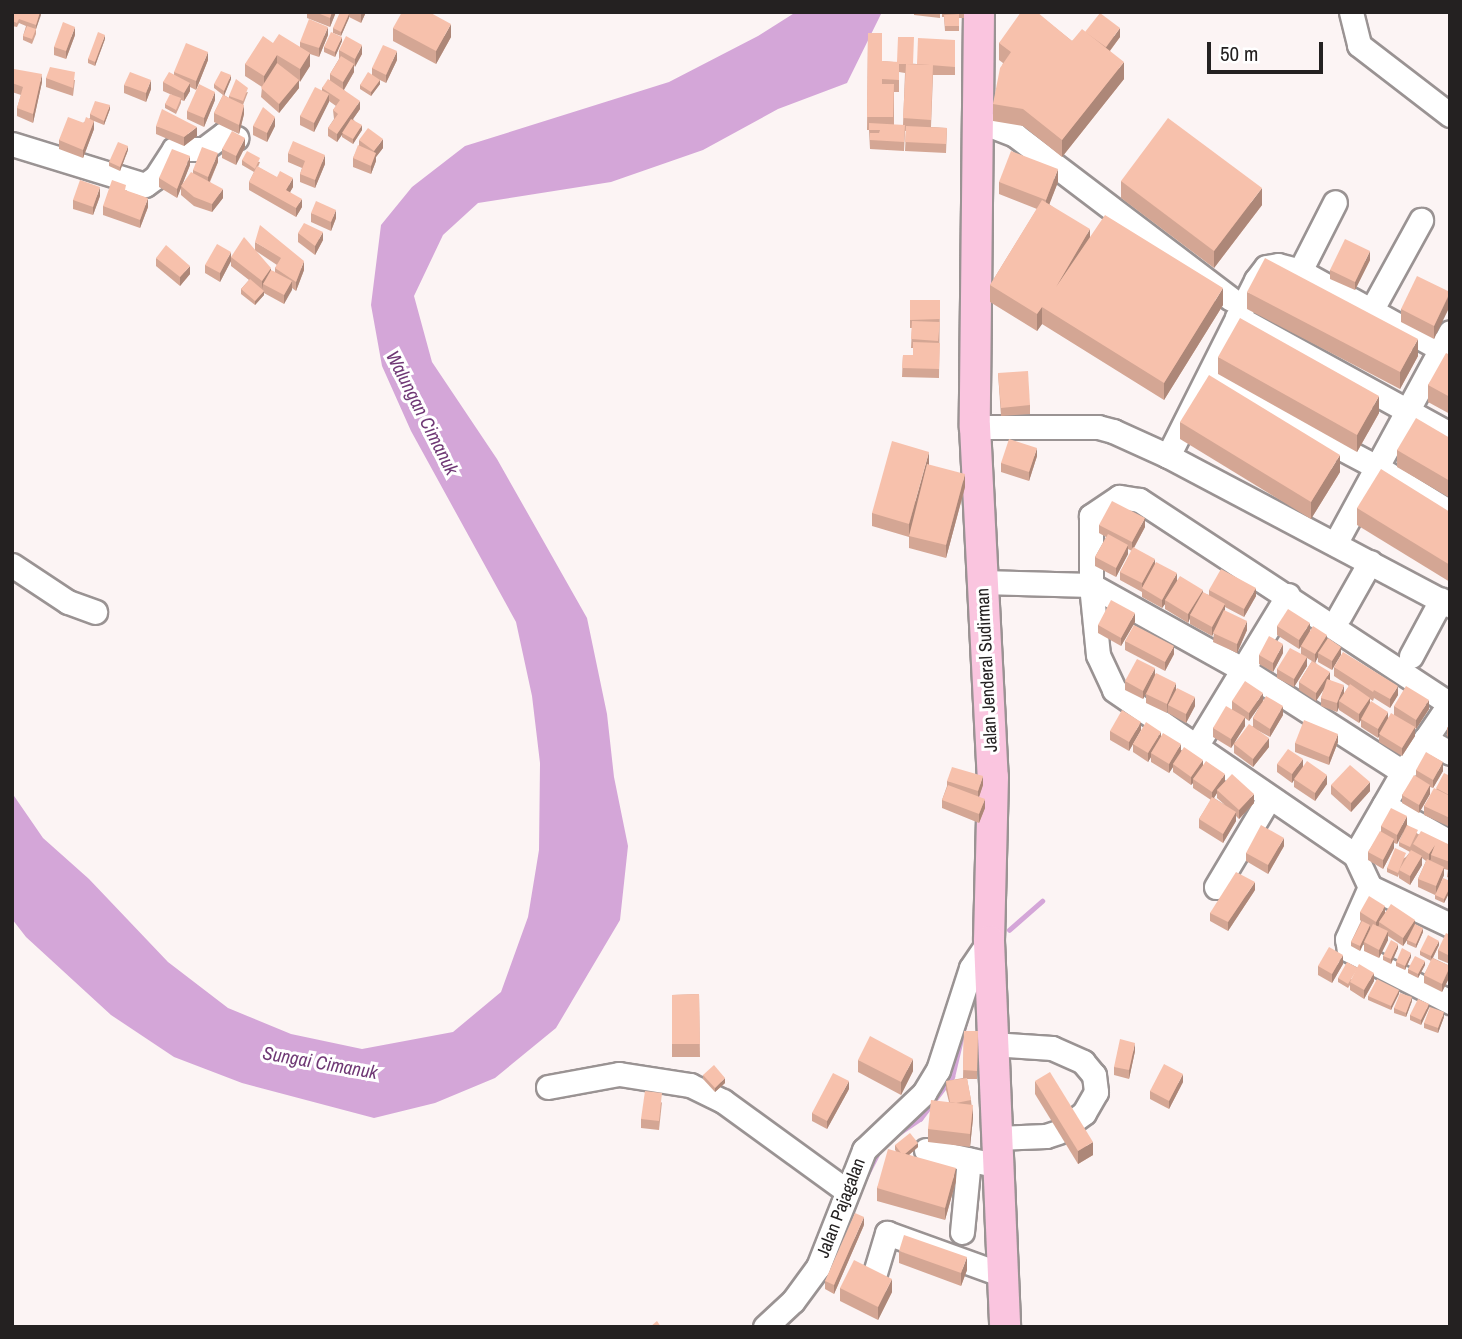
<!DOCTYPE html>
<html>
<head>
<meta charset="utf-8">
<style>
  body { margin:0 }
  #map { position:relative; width:1462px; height:1339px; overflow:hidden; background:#fcf4f4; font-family:"Archivo Narrow",sans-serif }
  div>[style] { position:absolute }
  .water>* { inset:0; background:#d4a6d8 }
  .stream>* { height:4.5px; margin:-2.25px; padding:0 2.25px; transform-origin:2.25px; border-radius:2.25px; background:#d4a6d8 }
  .roads { filter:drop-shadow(2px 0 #9a9393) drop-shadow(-2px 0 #9a9393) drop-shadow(0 2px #9a9393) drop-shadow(0 -2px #9a9393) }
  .minor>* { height:23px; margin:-11.5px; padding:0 11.5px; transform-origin:11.5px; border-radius:11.5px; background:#fff }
  .major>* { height:30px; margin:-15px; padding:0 15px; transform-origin:15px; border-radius:15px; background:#fac5df }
  .wall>* { inset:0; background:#d4a694 }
  .shaded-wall>* { inset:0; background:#ad8778 }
  .building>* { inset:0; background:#f7c1ac }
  span { translate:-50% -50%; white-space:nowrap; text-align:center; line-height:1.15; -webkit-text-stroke:6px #fff; paint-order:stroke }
  .street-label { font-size:18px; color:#242121 }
  .water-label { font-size:19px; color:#6f3875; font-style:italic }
  .frame { position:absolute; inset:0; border:14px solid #242121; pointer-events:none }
  .scale { position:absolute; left:1207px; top:42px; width:116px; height:32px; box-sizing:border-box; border:4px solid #242121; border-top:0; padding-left:9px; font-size:21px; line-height:24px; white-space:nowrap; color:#242121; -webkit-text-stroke:5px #fff; paint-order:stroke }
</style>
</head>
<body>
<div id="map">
  <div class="water">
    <div style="clip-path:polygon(796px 12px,882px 12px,847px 83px,778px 109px,703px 150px,611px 182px,478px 203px,443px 235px,414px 296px,432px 362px,497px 459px,587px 618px,607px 714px,614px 777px,628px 846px,620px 920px,556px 1028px,495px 1078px,435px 1103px,374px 1118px,242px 1083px,174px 1057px,111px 1015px,26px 937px,12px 919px,12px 793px,43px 838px,89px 879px,168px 962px,228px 1008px,291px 1034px,362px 1049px,453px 1032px,501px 992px,528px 917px,539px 850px,540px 763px,532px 696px,516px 622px,411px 431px,382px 366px,371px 305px,381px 225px,412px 187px,465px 146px,669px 82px,758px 36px)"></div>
  </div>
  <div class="stream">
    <div style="left:1009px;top:930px;width:44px;rotate:-41.3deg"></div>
    <div style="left:896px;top:1135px;width:29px;rotate:-34deg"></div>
    <div style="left:920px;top:1119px;width:53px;rotate:-52.7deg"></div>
    <div style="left:952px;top:1077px;width:57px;rotate:-76.7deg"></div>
    <div style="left:863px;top:1182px;width:37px;rotate:-63deg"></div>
    <div style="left:810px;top:1296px;width:19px;rotate:-55deg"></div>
  </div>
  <div class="roads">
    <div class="minor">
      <div style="left:1351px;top:12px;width:34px;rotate:76deg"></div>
      <div style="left:1359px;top:45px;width:115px;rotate:37.6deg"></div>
      <div style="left:979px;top:121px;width:39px;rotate:21deg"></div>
      <div style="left:1015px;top:135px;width:271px;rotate:37.2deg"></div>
      <div style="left:12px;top:144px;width:139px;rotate:17.1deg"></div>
      <div style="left:145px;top:185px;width:14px;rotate:-36deg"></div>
      <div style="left:156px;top:177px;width:33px;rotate:-57deg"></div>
      <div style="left:174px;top:149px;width:30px"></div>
      <div style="left:204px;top:149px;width:25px;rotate:-37deg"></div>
      <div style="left:224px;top:134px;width:13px;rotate:18deg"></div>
      <div style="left:1300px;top:271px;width:77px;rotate:-63.1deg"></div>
      <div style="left:1371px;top:311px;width:104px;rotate:-61.2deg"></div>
      <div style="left:1237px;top:317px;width:243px;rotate:28.8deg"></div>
      <div style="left:1220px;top:384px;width:178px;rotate:27.9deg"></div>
      <div style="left:1377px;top:467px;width:86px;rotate:31.7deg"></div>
      <div style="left:975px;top:427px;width:123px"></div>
      <div style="left:1098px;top:427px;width:16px;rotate:15deg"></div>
      <div style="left:1113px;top:431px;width:60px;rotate:24.4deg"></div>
      <div style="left:1168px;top:456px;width:319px;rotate:27.9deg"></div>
      <div style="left:1168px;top:456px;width:197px;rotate:-63.4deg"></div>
      <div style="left:1256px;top:280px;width:16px;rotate:-52deg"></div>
      <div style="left:1266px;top:267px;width:12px;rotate:-9deg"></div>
      <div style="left:1278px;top:265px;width:23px;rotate:15deg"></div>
      <div style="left:1300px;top:271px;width:171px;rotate:29deg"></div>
      <div style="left:1335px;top:544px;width:241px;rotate:-61.5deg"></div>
      <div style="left:12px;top:565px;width:67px;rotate:33.5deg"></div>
      <div style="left:68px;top:602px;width:29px;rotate:20deg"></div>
      <div style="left:982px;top:582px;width:109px;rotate:1.6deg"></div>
      <div style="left:1091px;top:585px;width:175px;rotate:29.1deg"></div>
      <div style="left:1244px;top:670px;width:189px;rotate:32.7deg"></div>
      <div style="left:1340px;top:615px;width:61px;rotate:-60.5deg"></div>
      <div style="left:1411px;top:656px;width:64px;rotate:-61.8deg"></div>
      <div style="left:1450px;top:704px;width:372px;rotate:-146.7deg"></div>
      <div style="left:1139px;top:500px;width:20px;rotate:-171deg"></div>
      <div style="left:1119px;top:497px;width:34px;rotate:146deg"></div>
      <div style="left:1091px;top:516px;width:69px;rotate:90deg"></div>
      <div style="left:1091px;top:585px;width:70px;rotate:84.3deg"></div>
      <div style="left:1098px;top:655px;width:38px;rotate:65deg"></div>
      <div style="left:1114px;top:690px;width:292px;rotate:34.4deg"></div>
      <div style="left:1355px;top:855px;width:35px;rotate:65deg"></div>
      <div style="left:1370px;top:887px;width:89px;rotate:25.4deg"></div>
      <div style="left:1425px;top:739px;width:29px;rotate:29deg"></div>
      <div style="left:1195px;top:748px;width:179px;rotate:-58.7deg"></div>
      <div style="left:1384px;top:805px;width:76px;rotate:29.3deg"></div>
      <div style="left:1355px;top:855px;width:96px;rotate:-60deg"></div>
      <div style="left:1403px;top:772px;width:83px;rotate:-55.7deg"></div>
      <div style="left:1216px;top:887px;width:104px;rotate:-59.2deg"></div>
      <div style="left:1370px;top:887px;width:57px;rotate:113.9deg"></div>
      <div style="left:1347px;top:939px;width:11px;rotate:80deg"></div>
      <div style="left:1349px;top:950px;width:114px;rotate:27.2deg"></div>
      <div style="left:992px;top:1044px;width:60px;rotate:3.8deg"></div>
      <div style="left:1052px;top:1048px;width:34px;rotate:24deg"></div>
      <div style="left:1083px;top:1062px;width:17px;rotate:50deg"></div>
      <div style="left:1094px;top:1075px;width:17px;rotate:83deg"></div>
      <div style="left:1096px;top:1092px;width:24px;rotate:120deg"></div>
      <div style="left:1084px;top:1113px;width:14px;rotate:144deg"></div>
      <div style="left:548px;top:1087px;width:72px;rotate:-10.4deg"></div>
      <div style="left:619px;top:1074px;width:72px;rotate:8.8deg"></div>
      <div style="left:690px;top:1085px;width:37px;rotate:26deg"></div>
      <div style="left:723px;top:1101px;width:153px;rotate:36deg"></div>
      <div style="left:996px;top:1138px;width:50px;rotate:-2.3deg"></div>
      <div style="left:1046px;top:1136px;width:13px;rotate:-18deg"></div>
      <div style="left:926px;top:1150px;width:75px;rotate:12.4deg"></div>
      <div style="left:962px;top:1232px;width:73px;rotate:-84.5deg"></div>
      <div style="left:875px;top:1273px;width:42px;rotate:-73.3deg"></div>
      <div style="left:887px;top:1233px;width:123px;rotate:19.9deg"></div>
      <div style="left:765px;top:1327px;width:38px;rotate:-43deg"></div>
      <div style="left:793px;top:1301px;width:42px;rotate:-53.7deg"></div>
      <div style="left:818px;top:1267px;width:126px;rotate:-68.5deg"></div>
      <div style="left:864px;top:1150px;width:83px;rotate:-43.5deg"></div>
      <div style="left:924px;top:1093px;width:27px;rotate:-59deg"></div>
      <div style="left:938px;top:1070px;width:107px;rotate:-72.1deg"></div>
      <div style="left:971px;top:968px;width:32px;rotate:-56deg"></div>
    </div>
    <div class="major">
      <div style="left:979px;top:12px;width:415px;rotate:90.6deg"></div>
      <div style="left:975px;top:427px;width:350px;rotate:87.1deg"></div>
      <div style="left:993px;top:777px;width:164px;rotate:91.4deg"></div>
      <div style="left:989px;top:941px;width:386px;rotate:87.6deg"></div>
    </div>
  </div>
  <div class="wall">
    <div style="clip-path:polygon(12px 12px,41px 12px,36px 29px,36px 34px,32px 44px,23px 40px,23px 36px,26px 26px,19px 23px,17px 27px,12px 26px)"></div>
    <div style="clip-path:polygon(307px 12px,336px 12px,330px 27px,307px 18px)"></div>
    <div style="clip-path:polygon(348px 12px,366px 12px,361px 23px,349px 17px,341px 36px,333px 33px,333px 28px)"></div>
    <div style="clip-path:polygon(914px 12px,940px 12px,940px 18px,914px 15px)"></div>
    <div style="clip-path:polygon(942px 12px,964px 12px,964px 18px,959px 18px,959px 31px,945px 31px,944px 17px,942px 17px)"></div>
    <div style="clip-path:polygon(1038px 14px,1072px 41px,1085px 32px,1120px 37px,1110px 51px,1124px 79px,1062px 157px,1023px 126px,993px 121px,993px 104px,1003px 63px,999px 60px,999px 43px)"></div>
    <div style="clip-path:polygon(393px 28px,451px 37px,436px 64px,393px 41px)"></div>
    <div style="clip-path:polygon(evenodd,868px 33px,882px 61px,917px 64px,955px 40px,955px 75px,933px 75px,931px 127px,947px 128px,946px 153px,905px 151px,906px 131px,905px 131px,904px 151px,870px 149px,869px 130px,867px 130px,868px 33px,899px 72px,905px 73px,903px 125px,894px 125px,894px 92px,899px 92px,899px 72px)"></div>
    <div style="clip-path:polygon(75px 35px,66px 59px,54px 55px,54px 47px)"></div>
    <div style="clip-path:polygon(328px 35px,319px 57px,310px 54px,310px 66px,299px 82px,299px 88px,279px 113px,261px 97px,262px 87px,245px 76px,245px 64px,273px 43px,300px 47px,300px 42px)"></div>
    <div style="clip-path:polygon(105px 39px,95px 66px,88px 63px,88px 59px)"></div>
    <div style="clip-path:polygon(342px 41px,335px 57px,324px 52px,324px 47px)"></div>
    <div style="clip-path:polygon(339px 50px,362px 54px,354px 67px,354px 72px,344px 90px,360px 109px,353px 119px,362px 130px,353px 144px,342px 137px,342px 134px,337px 142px,328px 136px,328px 128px,334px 119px,333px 110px,336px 106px,329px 101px,314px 132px,300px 125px,300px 116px,322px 91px,322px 88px,330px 80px,330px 74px,339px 59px)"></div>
    <div style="clip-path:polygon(208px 60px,196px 90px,190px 87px,190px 91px,184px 101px,181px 100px,181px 103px,176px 114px,165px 108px,165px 104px,172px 95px,163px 91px,163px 82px,174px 75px,174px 72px)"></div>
    <div style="clip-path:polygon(397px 60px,386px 83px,380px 80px,380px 84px,371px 96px,360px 89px,360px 85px,372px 75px,372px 68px)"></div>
    <div style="clip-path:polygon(12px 76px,42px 82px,33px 123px,17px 116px,17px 108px,21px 95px,12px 92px)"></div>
    <div style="clip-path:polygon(46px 78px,75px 80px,73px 96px,46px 87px)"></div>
    <div style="clip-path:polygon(231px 79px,224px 95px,229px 98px,229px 96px,248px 92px,243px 105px,244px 114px,239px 134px,214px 122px,214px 113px,223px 95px,214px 88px,214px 84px)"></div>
    <div style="clip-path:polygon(124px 85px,151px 89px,146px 102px,124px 93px)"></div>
    <div style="clip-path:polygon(215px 100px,204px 127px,187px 119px,187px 111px)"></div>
    <div style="clip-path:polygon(110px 109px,104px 125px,94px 121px,94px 129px,83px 158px,59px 149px,59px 140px,90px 118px,90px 114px)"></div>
    <div style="clip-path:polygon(156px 126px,197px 136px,184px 146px,156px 134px)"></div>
    <div style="clip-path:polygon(253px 126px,275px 126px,267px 142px,253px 135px)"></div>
    <div style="clip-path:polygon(359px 140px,383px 148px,376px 157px,376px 161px,371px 174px,353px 167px,353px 158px,359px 146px)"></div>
    <div style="clip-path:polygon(245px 147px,236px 165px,222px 158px,222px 149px)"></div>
    <div style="clip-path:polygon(128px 150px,120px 171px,109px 166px,109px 162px)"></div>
    <div style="clip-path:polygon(288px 153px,325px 164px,315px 188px,300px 182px,300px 174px,302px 168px,288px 162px)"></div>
    <div style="clip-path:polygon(242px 160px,260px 162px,258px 167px,293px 187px,290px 192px,302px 207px,296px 217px,249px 190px,249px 182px,254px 172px,242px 165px)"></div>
    <div style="clip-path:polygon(218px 162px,210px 182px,223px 198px,212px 212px,194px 206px,181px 195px,181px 188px,177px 198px,159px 187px,159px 178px,190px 165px,182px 185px,193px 173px,193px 170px)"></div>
    <div style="clip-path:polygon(1121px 181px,1262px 205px,1214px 268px,1121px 198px)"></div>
    <div style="clip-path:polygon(999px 182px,1058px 182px,1049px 204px,1090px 237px,1223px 305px,1164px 400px,1042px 324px,1037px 331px,990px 302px,990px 285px,1037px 209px,999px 194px)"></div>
    <div style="clip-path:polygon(126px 190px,148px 207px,140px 228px,103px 215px,103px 206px)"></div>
    <div style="clip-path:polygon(100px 196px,93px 215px,73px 209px,73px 200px)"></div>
    <div style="clip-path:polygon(311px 213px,336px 218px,331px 231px,311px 222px)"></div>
    <div style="clip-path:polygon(298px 233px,323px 240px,315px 255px,298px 242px)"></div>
    <div style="clip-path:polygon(evenodd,255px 242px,304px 270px,296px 291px,292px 288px,284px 304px,264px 293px,264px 295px,255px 305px,241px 294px,241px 289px,249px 280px,231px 266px,231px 261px,220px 282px,205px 273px,205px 265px,255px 250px,255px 242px,256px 251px,277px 265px,275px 268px,275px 272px,271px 271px,256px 251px)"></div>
    <div style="clip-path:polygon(156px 258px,190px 274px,180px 286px,156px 266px)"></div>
    <div style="clip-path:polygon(1370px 260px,1355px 290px,1330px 279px,1330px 270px)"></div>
    <div style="clip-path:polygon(1247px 292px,1418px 356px,1400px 389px,1247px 309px)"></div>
    <div style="clip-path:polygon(1450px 292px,1434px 339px,1401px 322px,1401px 309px)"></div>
    <div style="clip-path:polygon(910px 300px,940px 300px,939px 378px,902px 377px,903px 355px,913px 355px,913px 348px,911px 348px,912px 328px,910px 328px)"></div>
    <div style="clip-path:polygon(1450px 355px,1450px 414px,1428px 402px,1428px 385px)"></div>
    <div style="clip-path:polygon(1218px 357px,1379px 413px,1357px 452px,1218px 374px)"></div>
    <div style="clip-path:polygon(998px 373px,1030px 405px,1030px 414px,1001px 416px)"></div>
    <div style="clip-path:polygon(1180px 422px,1340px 472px,1311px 519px,1180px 439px)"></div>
    <div style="clip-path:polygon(1450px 438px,1450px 498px,1397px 467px,1397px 450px)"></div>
    <div style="clip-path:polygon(1037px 456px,1029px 481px,1001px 472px,1001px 463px)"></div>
    <div style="clip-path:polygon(965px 487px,946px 558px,909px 548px,909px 537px,872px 526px,872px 513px)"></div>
    <div style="clip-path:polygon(1357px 508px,1450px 512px,1450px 582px,1357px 525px)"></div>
    <div style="clip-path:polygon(1099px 525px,1145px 527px,1134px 548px,1177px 580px,1203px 593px,1209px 595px,1209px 590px,1256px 596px,1244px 617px,1225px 607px,1225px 611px,1247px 630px,1237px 653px,1213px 642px,1214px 632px,1212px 636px,1190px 624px,1190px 618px,1188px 623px,1165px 609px,1165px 604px,1162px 608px,1142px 597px,1142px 592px,1120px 580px,1120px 572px,1132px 551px,1128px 549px,1128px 554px,1116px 577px,1095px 566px,1095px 557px,1106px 537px,1099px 533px)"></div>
    <div style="clip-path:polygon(1135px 622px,1121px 646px,1098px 633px,1098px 625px)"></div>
    <div style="clip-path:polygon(1277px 626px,1310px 631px,1341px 647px,1332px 670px,1318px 662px,1318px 657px,1315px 662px,1330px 680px,1344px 694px,1349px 686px,1334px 676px,1334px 667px,1398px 695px,1390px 708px,1374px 698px,1373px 701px,1370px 699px,1370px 704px,1388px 718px,1394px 715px,1394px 706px,1429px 709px,1416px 729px,1415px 728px,1415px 736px,1402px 756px,1379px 742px,1379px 736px,1378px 738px,1361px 727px,1361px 720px,1359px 723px,1339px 710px,1339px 707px,1337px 712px,1321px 706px,1321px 698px,1324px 689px,1316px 701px,1299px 690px,1299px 682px,1312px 661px,1307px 658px,1307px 666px,1294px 687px,1277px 678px,1277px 669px,1301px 654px,1301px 647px,1299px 649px,1277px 635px)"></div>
    <div style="clip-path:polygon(1125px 641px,1174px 654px,1165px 671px,1125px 650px)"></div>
    <div style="clip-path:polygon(1283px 653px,1273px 672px,1259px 664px,1259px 655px)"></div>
    <div style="clip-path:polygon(1155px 674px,1176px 689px,1195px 706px,1186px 723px,1168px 713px,1168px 710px,1167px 713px,1146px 703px,1146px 694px,1143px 699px,1125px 690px,1125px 681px)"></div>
    <div style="clip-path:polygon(evenodd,1232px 701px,1263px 701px,1283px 715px,1270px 737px,1257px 730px,1269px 747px,1253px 767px,1234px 753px,1234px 744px,1231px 748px,1213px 737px,1213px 728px,1232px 710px,1232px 701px,1262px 702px,1253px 718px,1253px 726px,1234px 743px,1245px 726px,1245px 718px,1249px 721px,1262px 702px)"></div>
    <div style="clip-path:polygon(1450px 724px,1450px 738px,1447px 736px,1447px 728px)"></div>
    <div style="clip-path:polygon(1141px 730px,1129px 751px,1110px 740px,1110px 731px)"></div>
    <div style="clip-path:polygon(evenodd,1161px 737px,1203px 765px,1254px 803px,1239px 819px,1236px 816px,1236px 821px,1223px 843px,1199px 828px,1199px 819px,1211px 800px,1193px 788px,1193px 783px,1191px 785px,1173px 772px,1173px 767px,1169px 773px,1151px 762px,1151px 757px,1148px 762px,1133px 752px,1133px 744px,1161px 737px,1217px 793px,1217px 798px,1225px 805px,1214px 798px,1217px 793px)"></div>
    <div style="clip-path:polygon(1338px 742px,1329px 765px,1295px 752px,1295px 743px)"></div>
    <div style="clip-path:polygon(1277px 764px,1303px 767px,1327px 784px,1315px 801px,1294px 787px,1294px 779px,1292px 783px,1277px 772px)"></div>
    <div style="clip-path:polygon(1416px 770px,1443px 771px,1433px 788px,1430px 787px,1430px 794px,1419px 813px,1402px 803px,1402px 795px,1416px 776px)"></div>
    <div style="clip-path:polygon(1450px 776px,1450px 827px,1424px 815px,1424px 806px,1436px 789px)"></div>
    <div style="clip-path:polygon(947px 781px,983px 785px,979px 797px,985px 808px,979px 823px,942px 808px,942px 800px,947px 786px)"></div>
    <div style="clip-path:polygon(1331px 785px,1370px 791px,1351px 812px,1331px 794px)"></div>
    <div style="clip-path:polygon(1407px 825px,1418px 834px,1450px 845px,1450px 878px,1447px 877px,1448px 870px,1444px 869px,1444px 875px,1441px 882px,1450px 881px,1450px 891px,1444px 903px,1435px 899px,1435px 895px,1418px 887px,1418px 879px,1426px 861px,1422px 858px,1422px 865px,1410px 885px,1399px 878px,1399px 874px,1398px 877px,1387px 872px,1387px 868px,1406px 857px,1410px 852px,1399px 846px,1399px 842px,1405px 828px,1397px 844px,1394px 843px,1394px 848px,1383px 869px,1368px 860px,1368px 852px,1381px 832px,1381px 826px)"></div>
    <div style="clip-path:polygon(1284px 846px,1268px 874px,1246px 861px,1246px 853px)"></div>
    <div style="clip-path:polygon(1255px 890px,1228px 931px,1210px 921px,1210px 913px)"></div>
    <div style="clip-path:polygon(1360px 912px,1385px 912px,1415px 924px,1423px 932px,1416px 948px,1407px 944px,1407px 940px,1403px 946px,1388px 936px,1388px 940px,1379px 958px,1364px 951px,1364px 943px,1360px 951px,1351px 946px,1351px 942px,1361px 921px,1360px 920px)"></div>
    <div style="clip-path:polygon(1450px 935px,1450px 964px,1438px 959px,1438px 950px)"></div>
    <div style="clip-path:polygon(1439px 945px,1433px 958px,1450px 966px,1450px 976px,1442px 992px,1424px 983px,1424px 975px,1431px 961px,1420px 955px,1420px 951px)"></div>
    <div style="clip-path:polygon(1398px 948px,1391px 964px,1383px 960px,1383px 956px)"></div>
    <div style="clip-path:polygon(1411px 957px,1405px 970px,1396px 966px,1396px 962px)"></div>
    <div style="clip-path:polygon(1343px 964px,1332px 983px,1318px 975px,1318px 966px)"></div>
    <div style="clip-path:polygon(1425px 965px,1418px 978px,1408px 973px,1408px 969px)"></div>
    <div style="clip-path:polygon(1338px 978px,1374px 981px,1364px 999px,1350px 990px,1350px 985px,1348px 988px,1338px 982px)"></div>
    <div style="clip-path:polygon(1399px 990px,1391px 1010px,1368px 1000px,1368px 996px)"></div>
    <div style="clip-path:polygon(699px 994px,700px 1057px,672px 1057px,672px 995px)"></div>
    <div style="clip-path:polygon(1412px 1001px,1406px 1017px,1394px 1013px,1394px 1008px)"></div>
    <div style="clip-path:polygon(1429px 1008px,1421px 1025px,1410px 1020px,1410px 1015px)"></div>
    <div style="clip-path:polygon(1444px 1017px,1438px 1033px,1424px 1028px,1424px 1023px)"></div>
    <div style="clip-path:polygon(964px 1031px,978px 1031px,977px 1079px,967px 1079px,971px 1100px,973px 1118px,970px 1147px,928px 1142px,928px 1129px,949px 1102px,946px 1090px,946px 1081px,963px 1078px)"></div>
    <div style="clip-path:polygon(1135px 1051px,1129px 1079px,1114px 1075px,1114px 1067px)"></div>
    <div style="clip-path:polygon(858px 1060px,913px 1071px,901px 1095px,858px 1072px)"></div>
    <div style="clip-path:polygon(703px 1075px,725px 1083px,715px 1092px,703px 1079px)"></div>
    <div style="clip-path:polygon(1035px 1081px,1093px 1155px,1078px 1164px,1035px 1094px)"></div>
    <div style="clip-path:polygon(1183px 1082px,1169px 1109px,1150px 1099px,1150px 1091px)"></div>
    <div style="clip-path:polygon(849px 1089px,827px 1129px,812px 1121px,812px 1113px)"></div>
    <div style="clip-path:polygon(662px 1102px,659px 1130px,641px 1128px,641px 1119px)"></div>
    <div style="clip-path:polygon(895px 1145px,918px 1147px,909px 1155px,956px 1181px,945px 1220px,877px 1201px,877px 1188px,896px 1151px,895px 1150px)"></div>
    <div style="clip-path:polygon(864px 1225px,834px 1294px,825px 1289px,825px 1281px)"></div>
    <div style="clip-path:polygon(899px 1251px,967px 1270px,961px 1286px,899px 1263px)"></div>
    <div style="clip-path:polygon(840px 1288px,892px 1292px,878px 1320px,840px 1301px)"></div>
  </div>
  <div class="shaded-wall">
    <div style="clip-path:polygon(40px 12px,41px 15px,36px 29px,36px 25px)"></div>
    <div style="clip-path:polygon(332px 12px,336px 12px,330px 27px,330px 18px)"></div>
    <div style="clip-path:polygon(362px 12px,366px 12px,361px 23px,361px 15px)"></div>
    <div style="clip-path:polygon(349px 14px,349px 18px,341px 36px,341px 32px)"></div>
    <div style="clip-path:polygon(451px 24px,451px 37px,436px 64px,436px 51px)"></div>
    <div style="clip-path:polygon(75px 27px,75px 35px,66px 59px,66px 51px)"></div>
    <div style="clip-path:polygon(328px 27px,328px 35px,319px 57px,319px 48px)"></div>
    <div style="clip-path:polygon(1120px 28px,1120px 37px,1102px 61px,1102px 53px)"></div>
    <div style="clip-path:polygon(105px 35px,105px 39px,95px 66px,95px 62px)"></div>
    <div style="clip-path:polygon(342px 37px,342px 41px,335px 57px,335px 52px)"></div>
    <div style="clip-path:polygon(362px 45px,362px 54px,355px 67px,355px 59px)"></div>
    <div style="clip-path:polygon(397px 51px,397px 60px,386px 83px,386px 75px)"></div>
    <div style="clip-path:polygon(208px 52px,208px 60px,196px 90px,196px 81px)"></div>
    <div style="clip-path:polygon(310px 53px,310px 66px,300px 82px,300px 69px)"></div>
    <div style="clip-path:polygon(277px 55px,277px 67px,264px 88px,264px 76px)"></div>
    <div style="clip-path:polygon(1124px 62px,1124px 79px,1062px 157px,1062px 140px)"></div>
    <div style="clip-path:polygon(354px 64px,354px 72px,343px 91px,343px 82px)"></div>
    <div style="clip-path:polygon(42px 74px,42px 82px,33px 123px,33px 114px)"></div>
    <div style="clip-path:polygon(231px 75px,231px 79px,224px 96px,224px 91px)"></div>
    <div style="clip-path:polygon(151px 80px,151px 89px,146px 102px,146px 93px)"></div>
    <div style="clip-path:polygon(299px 80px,299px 88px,279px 113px,279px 104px)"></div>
    <div style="clip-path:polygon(380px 80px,380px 84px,371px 96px,371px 92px)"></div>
    <div style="clip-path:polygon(190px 83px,190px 91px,184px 101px,184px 93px)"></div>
    <div style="clip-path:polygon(215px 92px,215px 100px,204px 127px,204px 118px)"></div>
    <div style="clip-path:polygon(329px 94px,329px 102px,314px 132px,314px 123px)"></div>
    <div style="clip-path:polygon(360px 101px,360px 109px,337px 142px,337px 134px)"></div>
    <div style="clip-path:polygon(110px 105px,110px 109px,104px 125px,104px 121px)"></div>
    <div style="clip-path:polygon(244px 105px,244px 114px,239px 134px,239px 125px)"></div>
    <div style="clip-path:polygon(275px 117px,275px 126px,267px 142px,267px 133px)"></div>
    <div style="clip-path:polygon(94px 121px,94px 129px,83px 158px,83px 150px)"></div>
    <div style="clip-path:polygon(362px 125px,362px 130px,353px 144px,353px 139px)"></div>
    <div style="clip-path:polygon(197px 127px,197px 136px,184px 146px,184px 137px)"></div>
    <div style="clip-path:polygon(245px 138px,245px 147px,236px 165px,236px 156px)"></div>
    <div style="clip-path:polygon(383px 139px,383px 148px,376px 157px,376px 161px,371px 174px,371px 166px,374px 151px)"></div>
    <div style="clip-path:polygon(128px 146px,128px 150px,120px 171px,120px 167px)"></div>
    <div style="clip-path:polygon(218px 153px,218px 162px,208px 185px,208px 177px)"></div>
    <div style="clip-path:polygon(325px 155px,325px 164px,315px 188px,315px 180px)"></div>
    <div style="clip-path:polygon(190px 156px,190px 165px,177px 198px,177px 189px)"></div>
    <div style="clip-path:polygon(1058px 169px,1058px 182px,1046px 213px,1046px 200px)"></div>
    <div style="clip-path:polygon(293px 178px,293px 187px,286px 199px,286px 190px)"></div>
    <div style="clip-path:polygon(100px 187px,100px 196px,93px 215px,93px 207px)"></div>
    <div style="clip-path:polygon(1262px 188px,1262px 205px,1214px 268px,1214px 251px)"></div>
    <div style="clip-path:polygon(223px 189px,223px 198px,212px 212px,212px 204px)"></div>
    <div style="clip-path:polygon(148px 198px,148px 207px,140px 228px,140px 220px)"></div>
    <div style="clip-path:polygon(302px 199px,302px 207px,296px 217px,296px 208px)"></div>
    <div style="clip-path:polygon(336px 210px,336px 218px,331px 231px,331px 222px)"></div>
    <div style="clip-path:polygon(1090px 229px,1090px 246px,1056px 287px)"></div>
    <div style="clip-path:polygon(323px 232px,323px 240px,315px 255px,315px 246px)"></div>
    <div style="clip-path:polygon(1370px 251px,1370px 260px,1355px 290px,1355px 282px)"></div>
    <div style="clip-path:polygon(231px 252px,231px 261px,220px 282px,220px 273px)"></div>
    <div style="clip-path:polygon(304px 261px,304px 270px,296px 291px,296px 282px)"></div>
    <div style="clip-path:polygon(190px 266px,190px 274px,180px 286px,180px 277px)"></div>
    <div style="clip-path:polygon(271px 268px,271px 276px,263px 284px,262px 289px,262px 281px)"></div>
    <div style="clip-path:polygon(292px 281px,292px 290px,284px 304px,284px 295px)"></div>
    <div style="clip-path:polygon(1223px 288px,1223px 305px,1164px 400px,1164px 383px)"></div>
    <div style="clip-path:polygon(264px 291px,264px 295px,255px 305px,255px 301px)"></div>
    <div style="clip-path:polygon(1450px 293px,1450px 306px,1434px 339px,1434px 326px)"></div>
    <div style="clip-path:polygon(1042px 307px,1042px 324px,1037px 331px,1037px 314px)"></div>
    <div style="clip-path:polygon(1418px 339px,1418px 356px,1400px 389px,1400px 372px)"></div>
    <div style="clip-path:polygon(1379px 396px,1379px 413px,1357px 452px,1357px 435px)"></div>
    <div style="clip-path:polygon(1037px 448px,1037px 456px,1029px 481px,1029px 472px)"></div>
    <div style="clip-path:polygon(929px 452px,929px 465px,909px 537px,909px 524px)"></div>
    <div style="clip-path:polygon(1340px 455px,1340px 472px,1311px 519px,1311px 502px)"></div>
    <div style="clip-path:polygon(965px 474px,965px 487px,946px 558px,946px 545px)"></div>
    <div style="clip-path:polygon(1145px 518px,1145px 527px,1132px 551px,1132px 542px)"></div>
    <div style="clip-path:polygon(1128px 545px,1128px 554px,1116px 577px,1116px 568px)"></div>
    <div style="clip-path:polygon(1155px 559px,1155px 567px,1142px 588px,1142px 592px,1142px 583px)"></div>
    <div style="clip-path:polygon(1177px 573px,1177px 582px,1165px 600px,1165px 604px,1162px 608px,1162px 600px)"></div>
    <div style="clip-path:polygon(1256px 588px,1256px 596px,1244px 617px,1244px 609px)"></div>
    <div style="clip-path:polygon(1203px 590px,1203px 599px,1190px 615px,1190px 618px,1188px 623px,1188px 614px)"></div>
    <div style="clip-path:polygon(1225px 604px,1225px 613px,1212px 636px,1212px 627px)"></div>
    <div style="clip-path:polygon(1135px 613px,1135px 622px,1121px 646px,1121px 638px)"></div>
    <div style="clip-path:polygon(1247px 621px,1247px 630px,1237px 653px,1237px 644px)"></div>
    <div style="clip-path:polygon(1310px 623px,1310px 632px,1299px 649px,1299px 640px)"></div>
    <div style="clip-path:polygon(1327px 635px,1327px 643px,1318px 653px,1318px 657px,1315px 663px,1315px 654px)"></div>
    <div style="clip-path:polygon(1283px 644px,1283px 653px,1273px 672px,1273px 663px)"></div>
    <div style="clip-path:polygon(1174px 646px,1174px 654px,1165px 671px,1165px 662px)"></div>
    <div style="clip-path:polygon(1341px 647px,1341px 655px,1332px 670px,1332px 661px)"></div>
    <div style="clip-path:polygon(1307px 657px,1307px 666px,1294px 687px,1294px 679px)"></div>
    <div style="clip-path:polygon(1155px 668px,1155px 677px,1143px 699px,1143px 691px)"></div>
    <div style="clip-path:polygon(1330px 672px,1330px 680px,1316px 701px,1316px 693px)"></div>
    <div style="clip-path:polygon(1176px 683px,1176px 692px,1168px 705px,1167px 713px,1167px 704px)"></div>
    <div style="clip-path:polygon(1344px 685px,1344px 694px,1339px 701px,1339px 707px,1337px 712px,1337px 703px)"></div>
    <div style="clip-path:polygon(1398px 686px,1398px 695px,1390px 708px,1390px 699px)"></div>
    <div style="clip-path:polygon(1263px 693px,1263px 701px,1249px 721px,1249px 713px)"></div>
    <div style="clip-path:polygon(1195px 697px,1195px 706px,1186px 723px,1186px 714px)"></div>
    <div style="clip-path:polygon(1370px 698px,1370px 706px,1359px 723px,1359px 714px)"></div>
    <div style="clip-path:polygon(1429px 700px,1429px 709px,1416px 729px,1416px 720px)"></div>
    <div style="clip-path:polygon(1283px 706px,1283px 715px,1270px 737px,1270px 729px)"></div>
    <div style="clip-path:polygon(1388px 712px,1388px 720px,1378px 738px,1378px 729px)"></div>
    <div style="clip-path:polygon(1245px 717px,1245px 726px,1231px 748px,1231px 739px)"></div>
    <div style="clip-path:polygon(1141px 722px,1141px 730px,1129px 751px,1129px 742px)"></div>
    <div style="clip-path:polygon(1415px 727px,1415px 736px,1402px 756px,1402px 748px)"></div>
    <div style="clip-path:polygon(1161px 732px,1161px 740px,1151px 753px,1151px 757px,1148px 762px,1148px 753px)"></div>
    <div style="clip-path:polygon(1338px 734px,1338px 742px,1329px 765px,1329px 757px)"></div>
    <div style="clip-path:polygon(1269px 738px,1269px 747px,1253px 767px,1253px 759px)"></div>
    <div style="clip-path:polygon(1181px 744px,1181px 753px,1173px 764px,1173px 767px,1169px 773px,1169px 764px)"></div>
    <div style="clip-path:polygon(1303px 759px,1303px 768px,1292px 783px,1292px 774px)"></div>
    <div style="clip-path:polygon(1203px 760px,1203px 768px,1193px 779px,1193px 783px,1191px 785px,1191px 777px)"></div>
    <div style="clip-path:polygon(1443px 762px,1443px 771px,1433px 788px,1433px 780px)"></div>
    <div style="clip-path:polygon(1225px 774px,1225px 782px,1217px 790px,1217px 793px,1212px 801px,1212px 792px)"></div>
    <div style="clip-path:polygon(1327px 775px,1327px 784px,1315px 801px,1315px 793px)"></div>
    <div style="clip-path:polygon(983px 776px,983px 785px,978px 800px,978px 791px)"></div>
    <div style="clip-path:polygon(1370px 782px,1370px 791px,1351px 812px,1351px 803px)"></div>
    <div style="clip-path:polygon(1430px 785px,1430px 794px,1419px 813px,1419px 805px)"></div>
    <div style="clip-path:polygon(1254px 794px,1254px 803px,1239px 819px,1239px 810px)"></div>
    <div style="clip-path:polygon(985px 799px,985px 808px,979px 823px,979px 814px)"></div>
    <div style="clip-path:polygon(1236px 812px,1236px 821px,1223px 843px,1223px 834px)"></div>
    <div style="clip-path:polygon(1407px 816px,1407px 825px,1397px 844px,1397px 835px)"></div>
    <div style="clip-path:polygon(1284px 838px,1284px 846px,1268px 874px,1268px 865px)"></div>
    <div style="clip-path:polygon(1394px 839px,1394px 848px,1383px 869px,1383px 860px)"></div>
    <div style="clip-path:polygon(1435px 845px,1431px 855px,1431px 859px,1429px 862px,1429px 854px)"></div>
    <div style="clip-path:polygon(1422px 856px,1422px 865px,1410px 885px,1410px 876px)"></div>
    <div style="clip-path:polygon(1444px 867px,1444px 875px,1436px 895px,1436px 886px)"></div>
    <div style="clip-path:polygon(1255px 882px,1255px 890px,1228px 931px,1228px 922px)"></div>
    <div style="clip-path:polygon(1450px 887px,1450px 891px,1444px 903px,1444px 899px)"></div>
    <div style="clip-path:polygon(1385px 906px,1385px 914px,1379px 922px,1379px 925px,1376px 930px,1376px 922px)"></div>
    <div style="clip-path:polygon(1415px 920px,1415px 928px,1403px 946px,1403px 938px)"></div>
    <div style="clip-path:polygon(1370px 925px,1370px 929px,1360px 951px,1360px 946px)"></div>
    <div style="clip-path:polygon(1423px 928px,1423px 932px,1416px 948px,1416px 944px)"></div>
    <div style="clip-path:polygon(1388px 931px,1388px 940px,1379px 958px,1379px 950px)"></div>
    <div style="clip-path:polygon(1439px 941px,1439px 945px,1431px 961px,1431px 956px)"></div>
    <div style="clip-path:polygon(1398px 944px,1398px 948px,1391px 964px,1391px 959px)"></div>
    <div style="clip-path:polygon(1411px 953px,1411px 957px,1405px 970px,1405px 966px)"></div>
    <div style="clip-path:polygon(1343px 955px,1343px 964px,1332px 983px,1332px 974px)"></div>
    <div style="clip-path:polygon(1425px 961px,1425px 965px,1418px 978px,1418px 974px)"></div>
    <div style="clip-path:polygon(1450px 967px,1450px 976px,1442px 992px,1442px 984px)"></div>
    <div style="clip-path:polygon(1374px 973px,1374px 981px,1364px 999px,1364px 990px)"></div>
    <div style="clip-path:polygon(1399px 990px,1399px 994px,1391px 1010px,1391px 1006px)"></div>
    <div style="clip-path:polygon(1412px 997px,1412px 1001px,1406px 1017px,1406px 1013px)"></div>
    <div style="clip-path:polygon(1429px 1004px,1429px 1008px,1421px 1025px,1421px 1020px)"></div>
    <div style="clip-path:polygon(1444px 1012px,1444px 1017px,1438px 1033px,1438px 1028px)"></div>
    <div style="clip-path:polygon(1135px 1043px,1135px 1051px,1129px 1079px,1129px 1070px)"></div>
    <div style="clip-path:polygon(913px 1059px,913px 1071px,901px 1095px,901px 1082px)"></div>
    <div style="clip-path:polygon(1183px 1074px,1183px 1082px,1169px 1109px,1169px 1101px)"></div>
    <div style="clip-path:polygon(725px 1078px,725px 1083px,715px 1092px,715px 1088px)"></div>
    <div style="clip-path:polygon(849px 1081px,849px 1089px,827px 1129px,827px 1121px)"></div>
    <div style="clip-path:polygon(973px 1105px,973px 1118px,970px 1147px,970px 1134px)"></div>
    <div style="clip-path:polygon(1093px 1142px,1093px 1155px,1078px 1164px,1078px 1151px)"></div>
    <div style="clip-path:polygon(918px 1143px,918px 1147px,903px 1160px,903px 1155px)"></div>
    <div style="clip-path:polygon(956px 1168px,956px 1181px,945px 1220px,945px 1208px)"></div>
    <div style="clip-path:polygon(864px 1217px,864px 1225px,834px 1294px,834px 1285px)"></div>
    <div style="clip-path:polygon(967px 1257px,967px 1270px,961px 1286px,961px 1273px)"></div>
    <div style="clip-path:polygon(892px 1279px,892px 1292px,878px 1320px,878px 1307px)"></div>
  </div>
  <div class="building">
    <div style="clip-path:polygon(12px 12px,40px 12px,36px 25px,19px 19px,17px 23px,12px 21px)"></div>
    <div style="clip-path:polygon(315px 12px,332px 12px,330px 18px)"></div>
    <div style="clip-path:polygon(340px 12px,345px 12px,349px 14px,341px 32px,333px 28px)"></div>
    <div style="clip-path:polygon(402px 12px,429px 12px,451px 24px,436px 51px,393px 28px)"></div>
    <div style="clip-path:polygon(1021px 12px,1037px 12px,1072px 41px,1082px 29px,1124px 62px,1062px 140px,1023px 109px,993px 104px,1000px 68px,1011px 52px,999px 43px)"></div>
    <div style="clip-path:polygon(1100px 13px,1120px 28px,1106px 47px,1085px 32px)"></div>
    <div style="clip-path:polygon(959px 14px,959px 26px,945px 26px,944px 15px)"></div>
    <div style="clip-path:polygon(309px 19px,328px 27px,319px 48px,300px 42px)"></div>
    <div style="clip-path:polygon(63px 22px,75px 27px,66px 51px,54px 47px)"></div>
    <div style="clip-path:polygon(27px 26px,36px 29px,32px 39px,23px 36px)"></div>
    <div style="clip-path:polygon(98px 32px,105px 35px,95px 62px,88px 59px)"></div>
    <div style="clip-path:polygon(331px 32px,342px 37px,335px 52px,324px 47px)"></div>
    <div style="clip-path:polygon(868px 33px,882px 33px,882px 61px,899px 62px,899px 80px,882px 79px,882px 84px,894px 84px,893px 117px,867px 117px)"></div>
    <div style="clip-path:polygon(279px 34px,310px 53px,300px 69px,277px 55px,264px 76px,245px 64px,263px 36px,273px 43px)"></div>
    <div style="clip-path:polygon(346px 36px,362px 45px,355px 59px,339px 50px)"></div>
    <div style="clip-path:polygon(898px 37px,914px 37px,913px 64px,899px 64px,899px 62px,897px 62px)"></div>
    <div style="clip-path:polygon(918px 38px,955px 40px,955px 67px,917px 64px)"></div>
    <div style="clip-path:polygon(186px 43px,208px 52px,196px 81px,174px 72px)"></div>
    <div style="clip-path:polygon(383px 45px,397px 51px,386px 75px,372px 68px)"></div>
    <div style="clip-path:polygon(341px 56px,354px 64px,343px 82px,330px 74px)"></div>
    <div style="clip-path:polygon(277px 63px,299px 80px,279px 104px,261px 88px)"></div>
    <div style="clip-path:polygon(906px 64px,933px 65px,931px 120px,903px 118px)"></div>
    <div style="clip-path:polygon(50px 67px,75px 72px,73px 88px,46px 78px)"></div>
    <div style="clip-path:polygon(14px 69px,42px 74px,33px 114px,17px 108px,23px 87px,12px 83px,12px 76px)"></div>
    <div style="clip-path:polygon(221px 71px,231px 75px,224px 91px,214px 84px)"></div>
    <div style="clip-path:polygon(130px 72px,151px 80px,146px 93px,124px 85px)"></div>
    <div style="clip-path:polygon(169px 72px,190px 83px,184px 93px,163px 82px)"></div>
    <div style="clip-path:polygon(368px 72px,380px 80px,371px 92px,360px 85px)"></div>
    <div style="clip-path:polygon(236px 79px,248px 88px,243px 101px,229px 96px)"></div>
    <div style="clip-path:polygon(328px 79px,360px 101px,337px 134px,328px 128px,338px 114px,333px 110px,340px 100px,322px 88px)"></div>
    <div style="clip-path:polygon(199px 84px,215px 92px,204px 118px,187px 111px)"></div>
    <div style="clip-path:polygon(315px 87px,329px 94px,314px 123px,300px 116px)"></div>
    <div style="clip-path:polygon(170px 94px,181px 98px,176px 110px,165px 104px)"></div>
    <div style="clip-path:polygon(223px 95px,244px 105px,239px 125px,214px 113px)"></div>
    <div style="clip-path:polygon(95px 101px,110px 105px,104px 121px,90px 114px)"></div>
    <div style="clip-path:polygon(263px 107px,275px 117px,267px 133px,253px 126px)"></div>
    <div style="clip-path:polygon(162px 109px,197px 127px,184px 137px,156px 126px)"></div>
    <div style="clip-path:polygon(68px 117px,84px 123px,86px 117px,94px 121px,83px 150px,59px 140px)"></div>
    <div style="clip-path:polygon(1168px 118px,1262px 188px,1214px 251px,1121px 181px)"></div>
    <div style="clip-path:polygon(351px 119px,362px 125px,353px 139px,342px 133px)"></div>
    <div style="clip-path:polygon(869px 123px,905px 125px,904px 142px,870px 140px,870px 133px,879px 133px,880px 130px,869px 130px)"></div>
    <div style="clip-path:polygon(906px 126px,947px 128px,946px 144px,905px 142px)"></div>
    <div style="clip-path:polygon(368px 128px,383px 139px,374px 151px,359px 140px)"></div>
    <div style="clip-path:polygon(232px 131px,245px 138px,236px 156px,222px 149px)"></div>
    <div style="clip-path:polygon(293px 141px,325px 155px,315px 180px,300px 174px,305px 161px,288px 153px)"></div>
    <div style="clip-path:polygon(118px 142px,128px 146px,120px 167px,109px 162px)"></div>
    <div style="clip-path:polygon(358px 145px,376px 153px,371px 166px,353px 158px)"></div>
    <div style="clip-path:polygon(202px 147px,218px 153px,208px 177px,193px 170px)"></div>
    <div style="clip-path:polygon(172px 149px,190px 156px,177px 189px,159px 178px)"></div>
    <div style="clip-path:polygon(247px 151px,260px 158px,255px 169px,242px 160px)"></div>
    <div style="clip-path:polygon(1011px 151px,1058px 169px,1046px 200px,999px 182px)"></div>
    <div style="clip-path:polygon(257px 166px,277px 177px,280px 171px,293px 178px,286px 190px,302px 199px,296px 208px,249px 182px)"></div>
    <div style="clip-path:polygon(191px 172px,223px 189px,212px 204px,194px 197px,181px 186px)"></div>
    <div style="clip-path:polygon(80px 180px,100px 187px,93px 207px,73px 200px)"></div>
    <div style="clip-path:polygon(112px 180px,126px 185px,125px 190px,148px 198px,140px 220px,103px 206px)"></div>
    <div style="clip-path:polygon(1042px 200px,1090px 229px,1056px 287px,1105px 215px,1223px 288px,1164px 383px,1042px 307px,1037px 314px,990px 285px)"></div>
    <div style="clip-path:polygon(316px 201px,336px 210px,331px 222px,311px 213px)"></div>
    <div style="clip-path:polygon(304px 223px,323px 232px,315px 246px,298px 233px)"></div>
    <div style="clip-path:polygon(260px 225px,304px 261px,296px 282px,275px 268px,281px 258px,255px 242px)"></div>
    <div style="clip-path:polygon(244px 237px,271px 268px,262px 281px,231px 257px)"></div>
    <div style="clip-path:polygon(1345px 239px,1370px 251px,1355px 282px,1330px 270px)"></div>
    <div style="clip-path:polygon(217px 244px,231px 252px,220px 273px,205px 265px)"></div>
    <div style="clip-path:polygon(166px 245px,190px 266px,180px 277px,156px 258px)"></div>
    <div style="clip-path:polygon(1265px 258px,1418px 339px,1400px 372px,1247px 292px)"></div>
    <div style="clip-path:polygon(271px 270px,292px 281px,284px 295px,263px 284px)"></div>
    <div style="clip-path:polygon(1417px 276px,1450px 292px,1434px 326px,1401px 309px)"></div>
    <div style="clip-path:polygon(250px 279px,264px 291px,255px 301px,241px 289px)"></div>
    <div style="clip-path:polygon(910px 300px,940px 300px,940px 319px,910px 320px)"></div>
    <div style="clip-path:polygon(1240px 318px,1379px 396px,1357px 435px,1218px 357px)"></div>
    <div style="clip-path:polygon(912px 321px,940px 322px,938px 341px,911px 339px)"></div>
    <div style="clip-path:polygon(913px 342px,940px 343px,939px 369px,902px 368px,903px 355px,913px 355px)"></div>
    <div style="clip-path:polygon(1446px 353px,1450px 355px,1450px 397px,1428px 385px)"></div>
    <div style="clip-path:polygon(1028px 371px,1030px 405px,1001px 408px,998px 373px)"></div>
    <div style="clip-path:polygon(1209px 375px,1340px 455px,1311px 502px,1180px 422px)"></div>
    <div style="clip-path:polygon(1416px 418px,1450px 438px,1450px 481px,1397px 450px)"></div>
    <div style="clip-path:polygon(1009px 439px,1037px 448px,1029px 472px,1001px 463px)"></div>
    <div style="clip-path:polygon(892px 441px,929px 452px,909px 524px,872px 513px)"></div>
    <div style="clip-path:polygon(927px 464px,965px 474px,946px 545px,909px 536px)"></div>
    <div style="clip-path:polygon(1381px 469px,1450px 512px,1450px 565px,1357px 508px)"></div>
    <div style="clip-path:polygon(1112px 501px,1145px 518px,1132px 542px,1099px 525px)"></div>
    <div style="clip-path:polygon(1108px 534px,1128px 545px,1116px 568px,1095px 557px)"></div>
    <div style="clip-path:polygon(1133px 547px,1155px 559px,1142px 583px,1120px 572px)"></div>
    <div style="clip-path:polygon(1156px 562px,1177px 573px,1162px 600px,1142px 588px)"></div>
    <div style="clip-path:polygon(1221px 569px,1256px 588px,1244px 609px,1209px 590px)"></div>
    <div style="clip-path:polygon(1180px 576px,1203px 590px,1188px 614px,1165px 600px)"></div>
    <div style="clip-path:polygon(1203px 592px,1225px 604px,1212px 627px,1190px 615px)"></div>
    <div style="clip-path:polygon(1111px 600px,1135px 613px,1121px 638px,1098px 625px)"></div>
    <div style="clip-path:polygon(1288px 609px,1310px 623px,1299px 640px,1277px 626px)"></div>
    <div style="clip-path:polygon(1224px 610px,1247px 621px,1237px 644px,1213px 633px)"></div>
    <div style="clip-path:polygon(1134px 625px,1174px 646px,1165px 662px,1125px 641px)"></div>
    <div style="clip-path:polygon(1313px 626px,1327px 635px,1315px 654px,1301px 646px)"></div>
    <div style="clip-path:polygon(1269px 636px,1283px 644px,1273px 663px,1259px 655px)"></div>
    <div style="clip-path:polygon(1328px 638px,1341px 647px,1332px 661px,1318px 653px)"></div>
    <div style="clip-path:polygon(1290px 648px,1307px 657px,1294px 679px,1277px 669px)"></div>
    <div style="clip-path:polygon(1343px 652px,1398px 686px,1390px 699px,1374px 690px,1373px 692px,1334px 667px)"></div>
    <div style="clip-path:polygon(1137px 659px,1155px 668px,1143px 691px,1125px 681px)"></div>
    <div style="clip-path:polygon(1312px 661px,1330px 672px,1316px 693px,1299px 682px)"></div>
    <div style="clip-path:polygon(1156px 673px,1176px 683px,1167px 704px,1146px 694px)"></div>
    <div style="clip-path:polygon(1327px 679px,1344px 685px,1337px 703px,1321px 698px)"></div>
    <div style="clip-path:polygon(1245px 681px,1263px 693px,1249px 713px,1232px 701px)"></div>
    <div style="clip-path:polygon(1350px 684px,1370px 698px,1359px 714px,1339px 701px)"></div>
    <div style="clip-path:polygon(1406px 686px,1429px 700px,1416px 720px,1394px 706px)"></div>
    <div style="clip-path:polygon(1177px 688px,1195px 697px,1186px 714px,1168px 705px)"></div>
    <div style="clip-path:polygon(1266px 696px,1283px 706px,1270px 729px,1253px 718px)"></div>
    <div style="clip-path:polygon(1371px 701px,1388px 712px,1378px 729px,1361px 719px)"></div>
    <div style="clip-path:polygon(1226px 706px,1245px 717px,1231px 739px,1213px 728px)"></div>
    <div style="clip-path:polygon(1122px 710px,1141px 722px,1129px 742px,1110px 731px)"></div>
    <div style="clip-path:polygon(1391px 713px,1415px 727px,1402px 748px,1379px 734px)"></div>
    <div style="clip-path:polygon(1304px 720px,1338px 734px,1329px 757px,1295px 743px)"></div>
    <div style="clip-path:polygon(1146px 722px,1161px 732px,1148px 753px,1133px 744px)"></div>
    <div style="clip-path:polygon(1249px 724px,1269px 738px,1253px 759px,1234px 744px)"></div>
    <div style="clip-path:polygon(1163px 733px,1181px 744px,1169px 764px,1151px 753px)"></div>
    <div style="clip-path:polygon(1184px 747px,1203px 760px,1191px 777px,1173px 764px)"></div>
    <div style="clip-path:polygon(1288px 749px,1303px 759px,1292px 774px,1277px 764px)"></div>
    <div style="clip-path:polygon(1426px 752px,1443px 762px,1433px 780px,1416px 770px)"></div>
    <div style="clip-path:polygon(1206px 761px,1225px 774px,1212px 792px,1193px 779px)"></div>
    <div style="clip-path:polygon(1307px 761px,1327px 775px,1315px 793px,1294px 779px)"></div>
    <div style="clip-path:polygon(1350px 765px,1370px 782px,1351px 803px,1331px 785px)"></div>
    <div style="clip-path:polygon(952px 767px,983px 776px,978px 791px,947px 781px)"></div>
    <div style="clip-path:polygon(1444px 773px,1450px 776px,1449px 795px,1436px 788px)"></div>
    <div style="clip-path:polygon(1232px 774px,1254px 794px,1239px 810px,1217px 790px)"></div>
    <div style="clip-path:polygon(1414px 775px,1430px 785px,1419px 805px,1402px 795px)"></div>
    <div style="clip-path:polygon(948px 785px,985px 799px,979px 814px,942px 800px)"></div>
    <div style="clip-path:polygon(1434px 788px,1450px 796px,1450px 818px,1424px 806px)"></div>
    <div style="clip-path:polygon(1212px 797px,1236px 812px,1223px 834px,1199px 819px)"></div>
    <div style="clip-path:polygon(1391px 808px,1407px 816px,1397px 835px,1381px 826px)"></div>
    <div style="clip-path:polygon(1261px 825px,1284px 838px,1268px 865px,1246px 853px)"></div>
    <div style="clip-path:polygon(1407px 825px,1418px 830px,1410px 847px,1399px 842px)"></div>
    <div style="clip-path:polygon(1380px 831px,1394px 839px,1383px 860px,1368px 852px)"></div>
    <div style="clip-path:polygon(1421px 831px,1450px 845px,1450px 862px,1431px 855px,1435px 845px,1429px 854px,1413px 844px)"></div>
    <div style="clip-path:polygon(1395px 848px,1406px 853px,1398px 873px,1387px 868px)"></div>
    <div style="clip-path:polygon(1411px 850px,1422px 856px,1410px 876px,1399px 870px)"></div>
    <div style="clip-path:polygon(1427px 859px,1444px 867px,1436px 886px,1418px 879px)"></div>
    <div style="clip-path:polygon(1236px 872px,1255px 882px,1228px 922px,1210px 913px)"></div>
    <div style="clip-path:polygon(1443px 878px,1450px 881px,1450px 887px,1444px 899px,1435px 895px)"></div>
    <div style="clip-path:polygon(1369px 896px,1385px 906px,1376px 922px,1360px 912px)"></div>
    <div style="clip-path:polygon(1391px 904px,1415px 920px,1403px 938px,1379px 922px)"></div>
    <div style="clip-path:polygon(1362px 921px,1370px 925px,1360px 946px,1351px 942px)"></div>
    <div style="clip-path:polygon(1373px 924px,1388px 931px,1379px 950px,1364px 942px)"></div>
    <div style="clip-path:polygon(1415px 924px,1423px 928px,1416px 944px,1407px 940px)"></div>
    <div style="clip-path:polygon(1446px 933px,1450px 935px,1450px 956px,1438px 950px)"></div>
    <div style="clip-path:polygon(1428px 935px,1439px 941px,1431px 956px,1420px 951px)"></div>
    <div style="clip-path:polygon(1391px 940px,1398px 944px,1391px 959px,1383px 956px)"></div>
    <div style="clip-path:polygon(1329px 947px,1343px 955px,1332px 974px,1318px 966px)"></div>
    <div style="clip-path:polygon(1402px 948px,1411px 953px,1405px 966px,1396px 962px)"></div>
    <div style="clip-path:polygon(1415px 956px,1425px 961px,1418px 974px,1408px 969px)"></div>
    <div style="clip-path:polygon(1432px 958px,1450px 966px,1442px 984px,1424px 975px)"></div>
    <div style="clip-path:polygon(1347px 962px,1358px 968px,1348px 984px,1338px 978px)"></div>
    <div style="clip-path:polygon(1359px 964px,1374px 973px,1364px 990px,1350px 982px)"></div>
    <div style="clip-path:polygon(1377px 979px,1399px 990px,1391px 1006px,1368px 996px)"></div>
    <div style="clip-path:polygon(1400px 993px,1412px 997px,1406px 1013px,1394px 1008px)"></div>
    <div style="clip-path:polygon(699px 994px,700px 1044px,672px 1044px,672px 995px)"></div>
    <div style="clip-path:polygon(1418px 999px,1429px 1004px,1421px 1020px,1410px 1015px)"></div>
    <div style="clip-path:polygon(1430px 1007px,1444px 1012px,1438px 1028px,1424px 1023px)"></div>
    <div style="clip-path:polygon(964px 1031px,978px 1031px,977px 1071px,963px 1070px)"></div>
    <div style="clip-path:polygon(870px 1036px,913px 1059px,901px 1082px,858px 1060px)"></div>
    <div style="clip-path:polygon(1120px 1039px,1135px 1043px,1129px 1070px,1114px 1067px)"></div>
    <div style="clip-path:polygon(1164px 1064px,1183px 1074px,1169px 1101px,1150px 1091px)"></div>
    <div style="clip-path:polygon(714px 1065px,725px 1078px,715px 1088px,703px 1075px)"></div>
    <div style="clip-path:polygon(1050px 1072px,1093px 1142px,1078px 1151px,1035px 1081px)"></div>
    <div style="clip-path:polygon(833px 1073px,849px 1081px,827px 1121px,812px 1113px)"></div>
    <div style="clip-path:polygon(967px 1078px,971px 1100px,956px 1103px,950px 1102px,946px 1081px)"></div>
    <div style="clip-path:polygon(645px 1091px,662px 1093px,659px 1121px,641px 1119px)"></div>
    <div style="clip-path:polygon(931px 1100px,973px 1105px,970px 1134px,928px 1129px)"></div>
    <div style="clip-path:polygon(910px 1133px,918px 1143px,905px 1154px,901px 1153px,895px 1145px)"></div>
    <div style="clip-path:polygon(888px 1149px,956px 1168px,945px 1208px,877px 1188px)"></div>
    <div style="clip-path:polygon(855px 1213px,864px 1217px,834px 1285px,825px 1281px)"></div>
    <div style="clip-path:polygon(904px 1235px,967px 1257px,961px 1273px,899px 1251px)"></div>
    <div style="clip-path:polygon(854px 1260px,892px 1279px,878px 1307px,840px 1288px)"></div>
    <div style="clip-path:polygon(657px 1321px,661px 1327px,650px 1327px)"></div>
  </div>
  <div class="street-label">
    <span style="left:987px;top:670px;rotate:-93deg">Jalan Jenderal Sudirman</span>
    <span style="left:841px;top:1208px;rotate:-69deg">Jalan Pajagalan</span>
  </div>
  <div class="water-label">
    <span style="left:422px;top:413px;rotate:63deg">Walungan Cimanuk</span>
    <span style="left:320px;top:1063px;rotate:10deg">Sungai Cimanuk</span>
  </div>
  <div class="frame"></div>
  <div class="scale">50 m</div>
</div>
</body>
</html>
